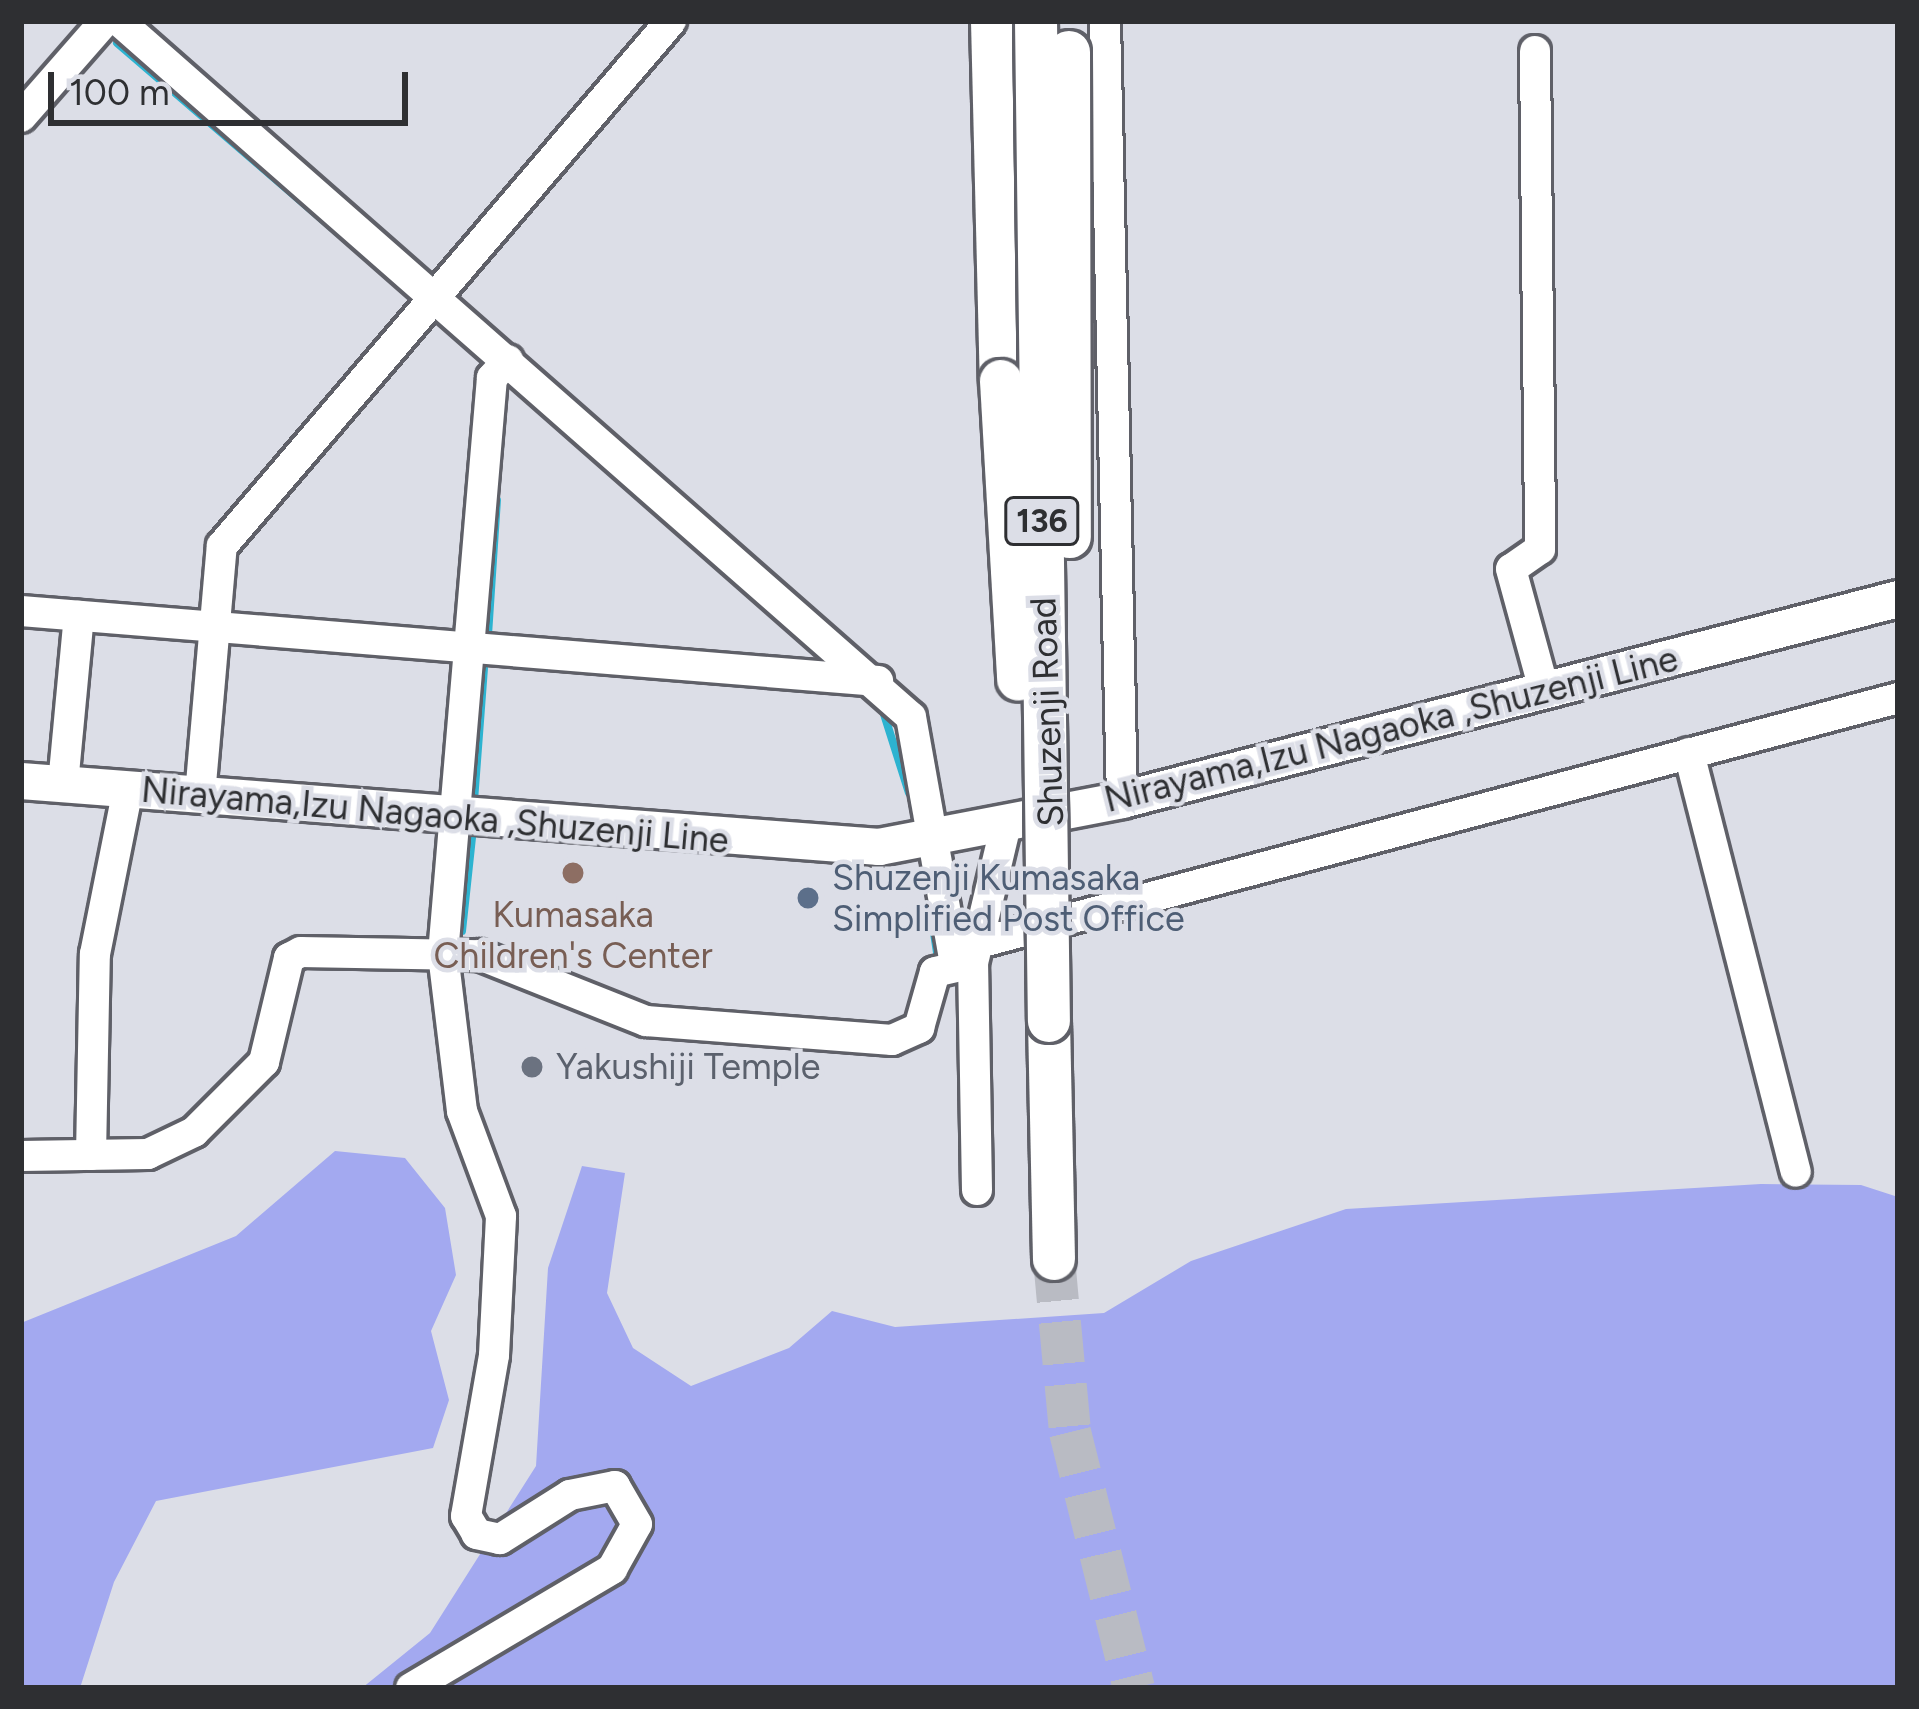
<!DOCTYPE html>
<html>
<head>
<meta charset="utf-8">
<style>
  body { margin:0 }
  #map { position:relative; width:1919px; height:1709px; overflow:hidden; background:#dcdee7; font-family:Figtree,sans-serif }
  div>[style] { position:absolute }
  .green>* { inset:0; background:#a3a9f0 }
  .stream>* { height:8px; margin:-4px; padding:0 4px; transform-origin:4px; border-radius:4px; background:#2db3d0 }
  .highway-tunnel>* { height:42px; margin-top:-21px; transform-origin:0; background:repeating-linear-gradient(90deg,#b9bbc3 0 42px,transparent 0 63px) }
  .roads { filter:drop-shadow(3px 0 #5f6068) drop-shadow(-3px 0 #5f6068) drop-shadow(0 3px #5f6068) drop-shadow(0 -3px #5f6068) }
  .minor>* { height:30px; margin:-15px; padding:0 15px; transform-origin:15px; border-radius:15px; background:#fff }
  .major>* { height:36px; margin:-18px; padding:0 18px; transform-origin:18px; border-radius:18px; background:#fff }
  .highway>* { height:42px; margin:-21px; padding:0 21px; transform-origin:21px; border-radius:21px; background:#fff }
  .bridges { filter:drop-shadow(3px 0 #5f6068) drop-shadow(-3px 0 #5f6068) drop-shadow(0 3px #5f6068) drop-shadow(0 -3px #5f6068) }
  .highway-bridge>* { height:42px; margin:-21px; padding:0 21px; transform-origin:21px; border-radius:21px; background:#fff }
  .dots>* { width:33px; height:33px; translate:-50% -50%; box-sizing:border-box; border:6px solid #dcdee7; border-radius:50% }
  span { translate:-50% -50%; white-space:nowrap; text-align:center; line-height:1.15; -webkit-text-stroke:9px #dcdee7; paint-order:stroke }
  .shield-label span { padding:3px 9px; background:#dcdee7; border:3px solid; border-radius:9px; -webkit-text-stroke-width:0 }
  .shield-label { font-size:33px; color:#2e2f32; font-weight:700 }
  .street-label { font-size:36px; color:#2e2f32 }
  .service-label { font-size:36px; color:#4e5e75 }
  .left { translate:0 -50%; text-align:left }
  .education-label { font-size:36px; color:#785e54 }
  .worship-label { font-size:36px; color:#5b616d }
  .frame { position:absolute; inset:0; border:24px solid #2e2f32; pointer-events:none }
  .scale { position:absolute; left:48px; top:72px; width:360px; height:54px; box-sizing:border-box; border:6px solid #2e2f32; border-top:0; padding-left:15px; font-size:36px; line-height:42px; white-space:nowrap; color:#2e2f32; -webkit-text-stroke:9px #dcdee7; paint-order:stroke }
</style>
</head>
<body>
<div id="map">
  <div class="green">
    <div style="clip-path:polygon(335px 1151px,405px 1158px,445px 1208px,456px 1275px,431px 1331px,449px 1400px,433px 1448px,156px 1501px,114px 1582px,80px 1688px,21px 1688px,21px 1323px,236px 1236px)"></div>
    <div style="clip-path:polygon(582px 1166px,625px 1173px,607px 1293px,633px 1348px,691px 1386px,789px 1348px,832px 1311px,895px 1327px,1104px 1313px,1191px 1261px,1346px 1209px,1761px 1184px,1861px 1185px,1898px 1197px,1898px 1688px,362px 1688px,430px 1633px,536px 1466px,548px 1268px)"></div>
  </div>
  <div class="stream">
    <div style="left:117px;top:43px;width:323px;rotate:40.7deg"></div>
    <div style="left:488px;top:635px;width:135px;rotate:-86.2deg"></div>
    <div style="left:883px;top:711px;width:86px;rotate:72.4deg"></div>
    <div style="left:474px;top:801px;width:133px;rotate:-85.7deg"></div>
    <div style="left:930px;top:907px;width:47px;rotate:81.3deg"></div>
    <div style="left:462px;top:931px;width:94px;rotate:-83.9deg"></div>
  </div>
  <div class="highway-tunnel">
    <div style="left:1054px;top:1259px;width:174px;rotate:84.7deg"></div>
    <div style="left:1070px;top:1432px;width:264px;rotate:76deg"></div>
  </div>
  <div class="roads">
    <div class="minor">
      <div style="left:119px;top:21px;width:1054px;rotate:41.31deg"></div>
      <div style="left:911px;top:717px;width:250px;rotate:79.9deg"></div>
      <div style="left:1105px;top:21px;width:779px;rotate:88.75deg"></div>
      <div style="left:1535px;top:51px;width:498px;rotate:89.4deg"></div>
      <div style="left:1540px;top:549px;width:35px;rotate:145deg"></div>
      <div style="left:1511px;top:569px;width:125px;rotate:74.7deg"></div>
      <div style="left:21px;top:117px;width:128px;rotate:-48.8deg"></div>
      <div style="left:21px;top:611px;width:860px;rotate:4.67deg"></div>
      <div style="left:1689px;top:753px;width:432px;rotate:75.7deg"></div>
      <div style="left:63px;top:784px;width:169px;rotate:-84.6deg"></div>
      <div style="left:200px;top:795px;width:250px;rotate:-85deg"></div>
      <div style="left:222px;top:546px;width:691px;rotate:-49.46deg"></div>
      <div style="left:975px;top:944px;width:955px;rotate:-14.92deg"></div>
      <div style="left:91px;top:1155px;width:201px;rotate:-88.9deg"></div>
      <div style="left:95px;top:954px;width:168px;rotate:-78.7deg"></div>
      <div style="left:21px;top:1156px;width:127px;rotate:-0.9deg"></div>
      <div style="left:148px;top:1154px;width:51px;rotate:-25.6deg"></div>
      <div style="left:194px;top:1132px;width:99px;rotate:-45deg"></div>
      <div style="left:264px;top:1062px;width:107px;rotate:-76.5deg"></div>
      <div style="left:289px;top:958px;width:13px;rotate:-27deg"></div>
      <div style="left:301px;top:952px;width:179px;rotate:1deg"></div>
      <div style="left:480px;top:955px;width:179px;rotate:21.7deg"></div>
      <div style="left:646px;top:1021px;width:247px;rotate:4.4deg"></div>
      <div style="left:892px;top:1040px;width:30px;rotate:-24deg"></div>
      <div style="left:919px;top:1028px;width:58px;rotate:-74.1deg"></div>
      <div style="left:935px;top:972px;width:39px;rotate:-13deg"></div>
      <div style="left:977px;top:1190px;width:227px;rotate:-91deg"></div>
      <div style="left:973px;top:963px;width:143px;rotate:-76.6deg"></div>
      <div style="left:411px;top:1688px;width:234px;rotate:-30.6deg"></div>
      <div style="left:612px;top:1569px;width:51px;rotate:-60.9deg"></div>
      <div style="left:637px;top:1524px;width:44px;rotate:-120.1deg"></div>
      <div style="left:615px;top:1486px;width:46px;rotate:168.7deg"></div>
      <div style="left:570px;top:1495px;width:83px;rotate:147.8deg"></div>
      <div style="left:500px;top:1539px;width:24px;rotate:-168deg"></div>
      <div style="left:477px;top:1534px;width:21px;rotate:-121deg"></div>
      <div style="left:466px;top:1516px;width:163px;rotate:-80.1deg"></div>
      <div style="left:494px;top:1355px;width:139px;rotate:-87.1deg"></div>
      <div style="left:501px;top:1216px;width:112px;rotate:-110.4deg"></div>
      <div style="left:462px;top:1111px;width:158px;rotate:-96.9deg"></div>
      <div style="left:443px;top:954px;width:578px;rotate:-85.14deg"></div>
      <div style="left:492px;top:378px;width:24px;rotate:-48deg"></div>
    </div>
    <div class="major">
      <div style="left:21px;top:781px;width:861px;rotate:4.4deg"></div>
      <div style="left:879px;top:847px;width:248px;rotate:-10.9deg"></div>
      <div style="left:1122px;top:800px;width:802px;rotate:-14.52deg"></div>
    </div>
    <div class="highway">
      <div style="left:992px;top:21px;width:360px;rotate:88.6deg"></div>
      <div style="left:1049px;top:1021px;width:238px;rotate:88.8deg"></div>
    </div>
  </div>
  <div class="bridges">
    <div class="highway-bridge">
      <div style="left:1036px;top:21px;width:1000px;rotate:89.26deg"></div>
      <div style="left:1069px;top:52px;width:485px;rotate:89.9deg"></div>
      <div style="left:1001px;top:381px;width:299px;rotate:86.7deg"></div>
    </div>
  </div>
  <div class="dots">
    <div style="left:573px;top:873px;background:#8d6e63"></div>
    <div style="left:808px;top:898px;background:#5c6f8a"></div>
    <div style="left:532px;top:1067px;background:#6b7280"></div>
  </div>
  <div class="shield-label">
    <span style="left:1042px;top:521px">136</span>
  </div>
  <div class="street-label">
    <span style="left:1047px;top:712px;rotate:-92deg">Shuzenji Road</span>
    <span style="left:1391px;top:729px;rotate:-14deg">Nirayama,Izu Nagaoka ,Shuzenji Line</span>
    <span style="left:435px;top:815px;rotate:5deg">Nirayama,Izu Nagaoka ,Shuzenji Line</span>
  </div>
  <div class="service-label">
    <span class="left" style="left:832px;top:898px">Shuzenji Kumasaka<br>Simplified Post Office</span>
  </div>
  <div class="education-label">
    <span style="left:573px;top:935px">Kumasaka<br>Children's Center</span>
  </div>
  <div class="worship-label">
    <span class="left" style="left:556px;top:1067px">Yakushiji Temple</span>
  </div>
  <div class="frame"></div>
  <div class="scale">100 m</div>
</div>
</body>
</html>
